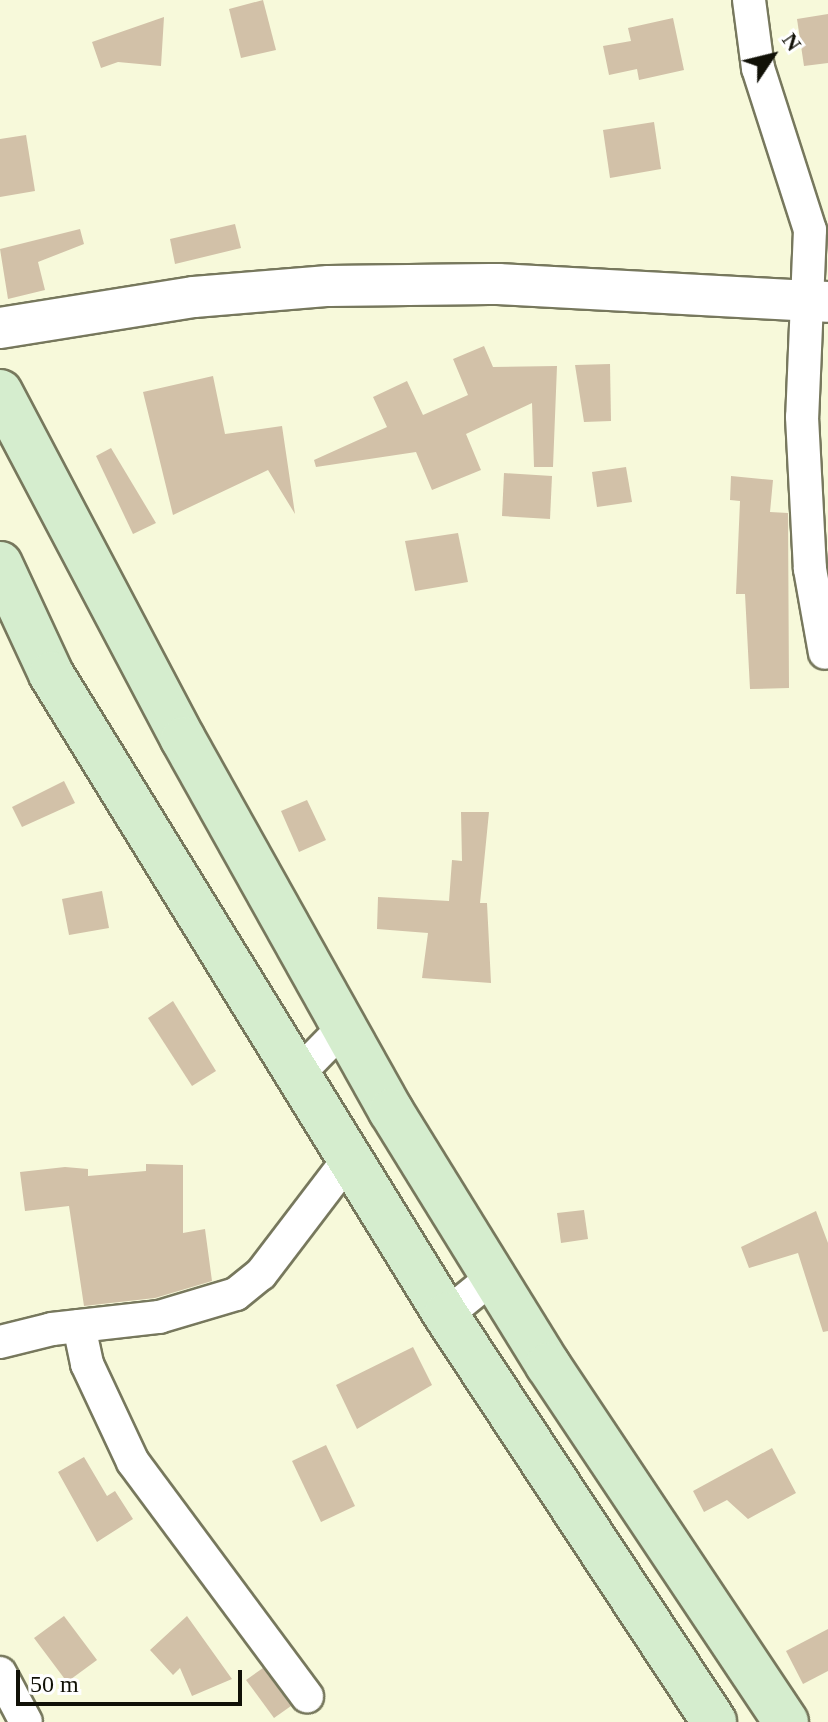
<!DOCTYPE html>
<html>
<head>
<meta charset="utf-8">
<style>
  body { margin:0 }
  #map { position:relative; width:828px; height:1722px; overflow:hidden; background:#f7f9da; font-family:Georgia,serif }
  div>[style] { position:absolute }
  .building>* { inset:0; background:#d2c1a8 }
  .roads { filter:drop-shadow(2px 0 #77785d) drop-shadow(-2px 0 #77785d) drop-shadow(0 2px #77785d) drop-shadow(0 -2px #77785d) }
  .minor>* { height:32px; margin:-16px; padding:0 16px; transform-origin:16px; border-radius:16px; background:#fff }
  .tertiary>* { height:40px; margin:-20px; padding:0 20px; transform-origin:20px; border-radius:20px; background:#fff }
  .secondary>* { height:44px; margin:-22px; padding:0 22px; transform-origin:22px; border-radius:22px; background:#d5edce }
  span { translate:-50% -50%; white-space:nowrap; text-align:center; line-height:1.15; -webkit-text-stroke:8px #fff; paint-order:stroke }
  .north { position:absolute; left:732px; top:16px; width:80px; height:80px; -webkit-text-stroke:6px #fff; paint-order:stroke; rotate:55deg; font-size:22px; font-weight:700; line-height:32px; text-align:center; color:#111107 }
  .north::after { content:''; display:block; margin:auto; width:28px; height:36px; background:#111107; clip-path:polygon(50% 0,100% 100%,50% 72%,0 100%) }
  .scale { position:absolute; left:16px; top:1670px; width:226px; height:36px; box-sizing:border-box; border:4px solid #111107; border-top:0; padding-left:10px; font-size:24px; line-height:28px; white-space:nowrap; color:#111107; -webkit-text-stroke:6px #fff; paint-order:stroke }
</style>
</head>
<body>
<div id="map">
  <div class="building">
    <div style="clip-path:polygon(263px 0,276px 50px,241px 58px,229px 9px)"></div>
    <div style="clip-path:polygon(828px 14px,828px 63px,804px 66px,797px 19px)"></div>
    <div style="clip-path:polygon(164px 17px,161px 66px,118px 62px,101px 68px,92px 42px)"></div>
    <div style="clip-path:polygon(673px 18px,684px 70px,639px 80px,637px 69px,609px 75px,603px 46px,631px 41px,628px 28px)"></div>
    <div style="clip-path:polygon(654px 122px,661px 169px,610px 178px,603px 130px)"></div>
    <div style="clip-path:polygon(26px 135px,35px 191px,0 197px,0 139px)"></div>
    <div style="clip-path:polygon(235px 224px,241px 248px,175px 264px,170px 239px)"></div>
    <div style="clip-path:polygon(80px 229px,84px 244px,38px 262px,45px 290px,8px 299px,0 249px)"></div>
    <div style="clip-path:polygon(484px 346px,493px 367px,557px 366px,553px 467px,534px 467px,532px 403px,466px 434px,481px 470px,432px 490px,416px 452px,316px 467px,314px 460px,387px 427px,373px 397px,407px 381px,423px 415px,468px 395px,453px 359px)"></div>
    <div style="clip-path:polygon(610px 364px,611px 421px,584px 422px,575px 365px)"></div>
    <div style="clip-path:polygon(213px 376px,225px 434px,282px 426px,295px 514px,268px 470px,173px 515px,143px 392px)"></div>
    <div style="clip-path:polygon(111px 448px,156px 523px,133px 534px,96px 456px)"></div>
    <div style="clip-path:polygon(626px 467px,632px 502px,597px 507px,592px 472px)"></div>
    <div style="clip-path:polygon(504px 473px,552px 476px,550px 519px,502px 516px)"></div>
    <div style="clip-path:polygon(731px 476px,773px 480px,770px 512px,788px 513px,789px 688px,750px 689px,745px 594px,736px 594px,740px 501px,730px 500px)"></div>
    <div style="clip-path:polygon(458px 533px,468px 582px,415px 591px,405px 541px)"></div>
    <div style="clip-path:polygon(64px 781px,75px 803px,22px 827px,12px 807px)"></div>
    <div style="clip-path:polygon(307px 800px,326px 840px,299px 852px,281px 811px)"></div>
    <div style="clip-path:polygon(461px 812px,489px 812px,480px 903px,487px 903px,491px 983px,422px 978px,428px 933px,377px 929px,378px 897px,449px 901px,452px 860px,462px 861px)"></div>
    <div style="clip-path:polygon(102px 891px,109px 928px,69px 935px,62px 899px)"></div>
    <div style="clip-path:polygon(173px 1001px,216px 1071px,192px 1086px,148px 1018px)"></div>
    <div style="clip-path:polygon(146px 1164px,183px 1165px,183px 1233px,205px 1229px,212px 1281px,155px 1298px,84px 1306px,69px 1206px,25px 1211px,20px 1172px,65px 1167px,88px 1169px,88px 1176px,146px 1171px)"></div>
    <div style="clip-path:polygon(584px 1210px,588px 1239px,561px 1243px,557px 1213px)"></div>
    <div style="clip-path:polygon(816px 1211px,828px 1243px,828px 1331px,823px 1332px,798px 1253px,749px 1268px,741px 1247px)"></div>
    <div style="clip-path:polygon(413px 1347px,432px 1385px,357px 1429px,336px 1385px)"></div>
    <div style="clip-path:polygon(326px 1445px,355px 1506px,321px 1522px,292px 1461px)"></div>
    <div style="clip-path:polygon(772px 1448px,796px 1493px,748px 1519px,727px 1500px,704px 1512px,693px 1491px)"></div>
    <div style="clip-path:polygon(84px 1457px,107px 1496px,115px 1491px,133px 1519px,97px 1542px,58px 1472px)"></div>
    <div style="clip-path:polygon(64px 1616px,97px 1660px,67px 1682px,34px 1638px)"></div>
    <div style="clip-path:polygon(187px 1616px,232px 1679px,192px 1696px,180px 1668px,173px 1675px,150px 1650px)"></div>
    <div style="clip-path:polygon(828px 1629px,828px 1671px,803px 1684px,786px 1651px)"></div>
    <div style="clip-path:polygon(263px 1668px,291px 1706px,274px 1718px,246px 1680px)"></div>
  </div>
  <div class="roads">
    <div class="minor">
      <div style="left:749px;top:0;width:69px;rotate:82.5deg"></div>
      <div style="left:758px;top:68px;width:170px;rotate:72.2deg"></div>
      <div style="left:810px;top:230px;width:187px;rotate:92.4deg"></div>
      <div style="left:802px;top:417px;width:152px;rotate:87deg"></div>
      <div style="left:810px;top:569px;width:85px;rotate:79.9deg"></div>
      <div style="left:298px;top:1074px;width:64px;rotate:-45.6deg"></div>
      <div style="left:446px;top:1315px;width:62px;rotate:-39.1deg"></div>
      <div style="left:79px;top:1326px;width:39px;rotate:78deg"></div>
      <div style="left:87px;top:1364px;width:108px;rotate:64.9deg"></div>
      <div style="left:133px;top:1462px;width:292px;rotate:53.4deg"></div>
      <div style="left:0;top:1342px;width:54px;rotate:-14deg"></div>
      <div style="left:52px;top:1329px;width:108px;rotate:-6.4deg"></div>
      <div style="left:159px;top:1317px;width:80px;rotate:-16.6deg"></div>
      <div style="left:236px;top:1294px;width:32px;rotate:-39deg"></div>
      <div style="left:261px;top:1274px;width:147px;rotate:-52.7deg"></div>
      <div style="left:0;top:1673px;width:55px;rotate:62deg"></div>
    </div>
    <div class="tertiary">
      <div style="left:0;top:328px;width:196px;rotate:-9.1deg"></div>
      <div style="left:194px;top:297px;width:135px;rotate:-4.7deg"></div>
      <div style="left:329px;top:286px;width:169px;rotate:-0.7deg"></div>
      <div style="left:498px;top:284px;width:330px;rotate:3.1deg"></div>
    </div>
    <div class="secondary">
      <div style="left:0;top:392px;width:392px;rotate:62.2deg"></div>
      <div style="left:183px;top:739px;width:426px;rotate:60.8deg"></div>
      <div style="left:391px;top:1111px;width:299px;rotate:58.3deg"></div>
      <div style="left:548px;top:1365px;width:429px;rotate:56.3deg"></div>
      <div style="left:0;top:564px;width:121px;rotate:65.1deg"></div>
      <div style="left:51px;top:674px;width:753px;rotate:58.36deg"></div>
      <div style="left:446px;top:1315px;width:487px;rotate:56.6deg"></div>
    </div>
  </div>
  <div class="north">N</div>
  <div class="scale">50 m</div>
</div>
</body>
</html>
